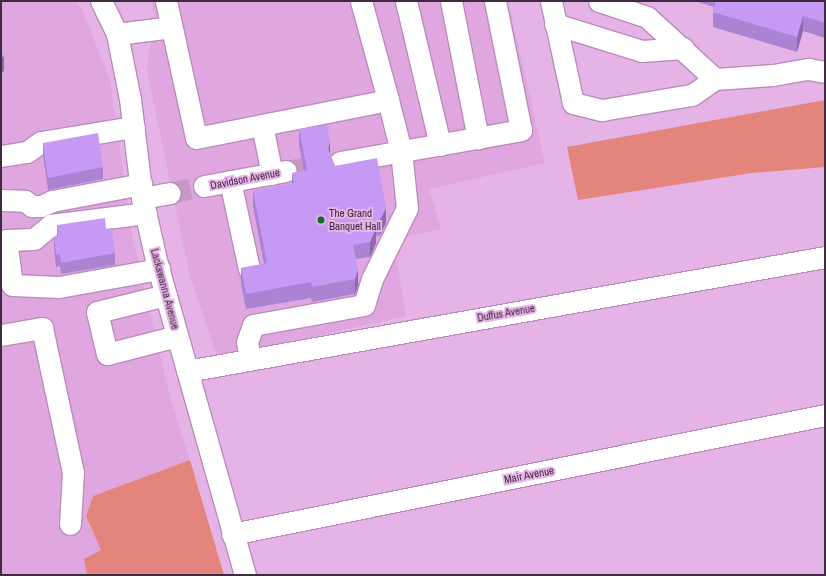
<!DOCTYPE html>
<html>
<head>
<meta charset="utf-8">
<style>
  body { margin:0 }
  #map { position:relative; width:826px; height:576px; overflow:hidden; background:#e6b3e7; font-family:"Archivo Narrow",sans-serif }
  div>[style] { position:absolute }
  .built>* { inset:0; background:#dfa6df }
  .green>* { inset:0; background:#e3857c }
  .minor-tunnel>* { height:21px; margin-top:-10.5px; transform-origin:0; background:repeating-linear-gradient(90deg,#c598c5 0 21px,transparent 0 31px) }
  .roads { filter:drop-shadow(1px 0 #bb8abc) drop-shadow(-1px 0 #bb8abc) drop-shadow(0 1px #bb8abc) drop-shadow(0 -1px #bb8abc) }
  .minor>* { height:21px; margin:-10.5px; padding:0 10.5px; transform-origin:10.5px; border-radius:10.5px; background:#fff }
  .wall>* { inset:0; background:#aa84d3 }
  .shaded-wall>* { inset:0; background:#8b6bac }
  .building>* { inset:0; background:#c699f5 }
  .dots>* { width:11px; height:11px; translate:-50% -50%; box-sizing:border-box; border:2px solid #e6b3e7; border-radius:50% }
  span { translate:-50% -50%; white-space:nowrap; text-align:center; line-height:1.15; -webkit-text-stroke:4px #e6b3e7; paint-order:stroke }
  .street-label { font-size:11px; color:#3f2b3f }
  .poi-label { font-size:11px; color:#3f2b3f }
  .left { translate:0 -50%; text-align:left }
  .frame { position:absolute; inset:0; border:2px solid #3f2b3f; pointer-events:none }
</style>
</head>
<body>
<div id="map">
  <div class="built">
    <div style="clip-path:polygon(1px 1px,75px 1px,83px 11px,110px 81px,133px 240px,170px 397px,190px 460px,93px 496px,86px 516px,101px 550px,84px 559px,87px 575px,1px 575px)"></div>
    <div style="clip-path:polygon(152px 1px,508px 1px,545px 163px,429px 189px,441px 229px,393px 240px,406px 316px,218px 358px,190px 276px,147px 71px,154px 16px)"></div>
  </div>
  <div class="green">
    <div style="clip-path:polygon(825px 100px,825px 167px,752px 173px,578px 200px,567px 147px)"></div>
    <div style="clip-path:polygon(190px 460px,224px 575px,87px 575px,84px 559px,101px 550px,86px 516px,93px 496px)"></div>
  </div>
  <div class="minor-tunnel">
    <div style="left:286px;top:171px;width:46px;rotate:-10.1deg"></div>
    <div style="left:170px;top:193px;width:35px;rotate:-12deg"></div>
  </div>
  <div class="roads">
    <div class="minor">
      <div style="left:101px;top:1px;width:37px;rotate:64deg"></div>
      <div style="left:117px;top:34px;width:66px;rotate:78.7deg"></div>
      <div style="left:130px;top:99px;width:100px;rotate:83.1deg"></div>
      <div style="left:142px;top:198px;width:68px;rotate:77.2deg"></div>
      <div style="left:157px;top:264px;width:323px;rotate:74.2deg"></div>
      <div style="left:166px;top:1px;width:140px;rotate:77.6deg"></div>
      <div style="left:196px;top:138px;width:196px;rotate:-11.2deg"></div>
      <div style="left:388px;top:100px;width:53px;rotate:75.7deg"></div>
      <div style="left:401px;top:151px;width:57px;rotate:84deg"></div>
      <div style="left:407px;top:208px;width:79px;rotate:116.2deg"></div>
      <div style="left:372px;top:279px;width:27px;rotate:107deg"></div>
      <div style="left:364px;top:305px;width:113px;rotate:169.8deg"></div>
      <div style="left:253px;top:325px;width:18px;rotate:109deg"></div>
      <div style="left:247px;top:342px;width:17px;rotate:80deg"></div>
      <div style="left:361px;top:1px;width:103px;rotate:74.7deg"></div>
      <div style="left:406px;top:1px;width:148px;rotate:76.7deg"></div>
      <div style="left:451px;top:1px;width:140px;rotate:78.9deg"></div>
      <div style="left:551px;top:1px;width:104px;rotate:77.8deg"></div>
      <div style="left:573px;top:103px;width:30px;rotate:14deg"></div>
      <div style="left:602px;top:110px;width:91px;rotate:-9.5deg"></div>
      <div style="left:692px;top:95px;width:28px;rotate:-35deg"></div>
      <div style="left:715px;top:79px;width:58px;rotate:-3.9deg"></div>
      <div style="left:773px;top:75px;width:36px;rotate:-10deg"></div>
      <div style="left:808px;top:69px;width:17px;rotate:10deg"></div>
      <div style="left:599px;top:1px;width:51px;rotate:18.4deg"></div>
      <div style="left:647px;top:17px;width:92px;rotate:42.4deg"></div>
      <div style="left:555px;top:24px;width:91px;rotate:17.2deg"></div>
      <div style="left:642px;top:51px;width:41px;rotate:-4.2deg"></div>
      <div style="left:117px;top:34px;width:55px;rotate:-7.3deg"></div>
      <div style="left:262px;top:125px;width:50px;rotate:78.5deg"></div>
      <div style="left:1px;top:156px;width:26px;rotate:-9deg"></div>
      <div style="left:27px;top:152px;width:17px;rotate:-36deg"></div>
      <div style="left:41px;top:142px;width:94px;rotate:-9.2deg"></div>
      <div style="left:340px;top:162px;width:184px;rotate:-10deg"></div>
      <div style="left:521px;top:130px;width:132px;rotate:-101.4deg"></div>
      <div style="left:230px;top:181px;width:90px;rotate:77.8deg"></div>
      <div style="left:204px;top:186px;width:83px;rotate:-10.4deg"></div>
      <div style="left:142px;top:198px;width:28px;rotate:-10deg"></div>
      <div style="left:1px;top:200px;width:24px;rotate:2deg"></div>
      <div style="left:25px;top:201px;width:9px;rotate:36deg"></div>
      <div style="left:32px;top:206px;width:9px"></div>
      <div style="left:41px;top:206px;width:12px;rotate:-24deg"></div>
      <div style="left:52px;top:201px;width:91px;rotate:-10.8deg"></div>
      <div style="left:146px;top:213px;width:96px;rotate:172.8deg"></div>
      <div style="left:51px;top:225px;width:22px;rotate:141deg"></div>
      <div style="left:34px;top:239px;width:28px;rotate:178deg"></div>
      <div style="left:6px;top:240px;width:45px;rotate:82.4deg"></div>
      <div style="left:12px;top:285px;width:47px;rotate:2.4deg"></div>
      <div style="left:59px;top:287px;width:102px;rotate:-10.2deg"></div>
      <div style="left:166px;top:295px;width:71px;rotate:166.2deg"></div>
      <div style="left:97px;top:312px;width:43px;rotate:76.6deg"></div>
      <div style="left:107px;top:354px;width:72px;rotate:-14.4deg"></div>
      <div style="left:1px;top:335px;width:42px;rotate:-9.7deg"></div>
      <div style="left:42px;top:328px;width:147px;rotate:77.9deg"></div>
      <div style="left:73px;top:472px;width:52px;rotate:93.3deg"></div>
      <div style="left:187px;top:371px;width:648px;rotate:-10.13deg"></div>
      <div style="left:232px;top:534px;width:605px;rotate:-11.35deg"></div>
    </div>
  </div>
  <div class="wall">
    <div style="clip-path:polygon(695px 1px,825px 1px,825px 38px,803px 31px,797px 52px,713px 27px,713px 12px,714px 7px)"></div>
    <div style="clip-path:polygon(299px 129px,330px 154px,335px 166px,386px 223px,380px 235px,376px 236px,376px 243px,370px 257px,356px 259px,358px 285px,355px 294px,312px 302px,311px 298px,246px 309px,241px 283px,241px 268px,264px 264px,253px 206px,253px 191px,292px 184px,292px 173px,304px 171px,299px 145px)"></div>
    <div style="clip-path:polygon(43px 143px,103px 167px,103px 179px,48px 190px,43px 155px)"></div>
    <div style="clip-path:polygon(57px 225px,106px 229px,115px 253px,115px 265px,61px 274px,60px 266px,56px 267px,54px 249px,54px 237px,57px 236px)"></div>
  </div>
  <div class="shaded-wall">
    <div style="clip-path:polygon(803px 16px,803px 31px,797px 52px,797px 37px)"></div>
    <div style="clip-path:polygon(4px 56px,4px 71px,1px 73px,1px 58px)"></div>
    <div style="clip-path:polygon(330px 141px,330px 156px,328px 149px)"></div>
    <div style="clip-path:polygon(386px 208px,386px 223px,380px 235px,380px 220px)"></div>
    <div style="clip-path:polygon(376px 228px,376px 243px,370px 257px,370px 242px)"></div>
    <div style="clip-path:polygon(358px 269px,358px 285px,355px 294px,355px 279px)"></div>
  </div>
  <div class="building">
    <div style="clip-path:polygon(716px 1px,825px 1px,825px 23px,803px 16px,797px 37px,713px 12px)"></div>
    <div style="clip-path:polygon(1px 50px,4px 56px,1px 58px)"></div>
    <div style="clip-path:polygon(327px 125px,330px 141px,328px 149px,335px 166px,377px 158px,386px 208px,380px 220px,375px 220px,376px 228px,370px 242px,353px 245px,358px 269px,355px 279px,312px 287px,311px 282px,246px 294px,241px 268px,267px 263px,253px 191px,294px 183px,292px 173px,307px 170px,299px 129px)"></div>
    <div style="clip-path:polygon(98px 133px,103px 167px,48px 178px,43px 143px)"></div>
    <div style="clip-path:polygon(105px 218px,106px 229px,112px 228px,115px 253px,61px 263px,60px 254px,56px 255px,54px 237px,58px 236px,57px 225px)"></div>
  </div>
  <div class="dots">
    <div style="left:321px;top:220px;background:#067224"></div>
  </div>
  <div class="street-label">
    <span style="left:245px;top:179px;rotate:-11deg">Davidson Avenue</span>
    <span style="left:165px;top:289px;rotate:75deg">Lackawanna Avenue</span>
    <span style="left:506px;top:313px;rotate:-10deg">Duffus Avenue</span>
    <span style="left:529px;top:475px;rotate:-11deg">Mair Avenue</span>
  </div>
  <div class="poi-label">
    <span class="left" style="left:329px;top:220px">The Grand<br>Banquet Hall</span>
  </div>
  <div class="frame"></div>
</div>
</body>
</html>
